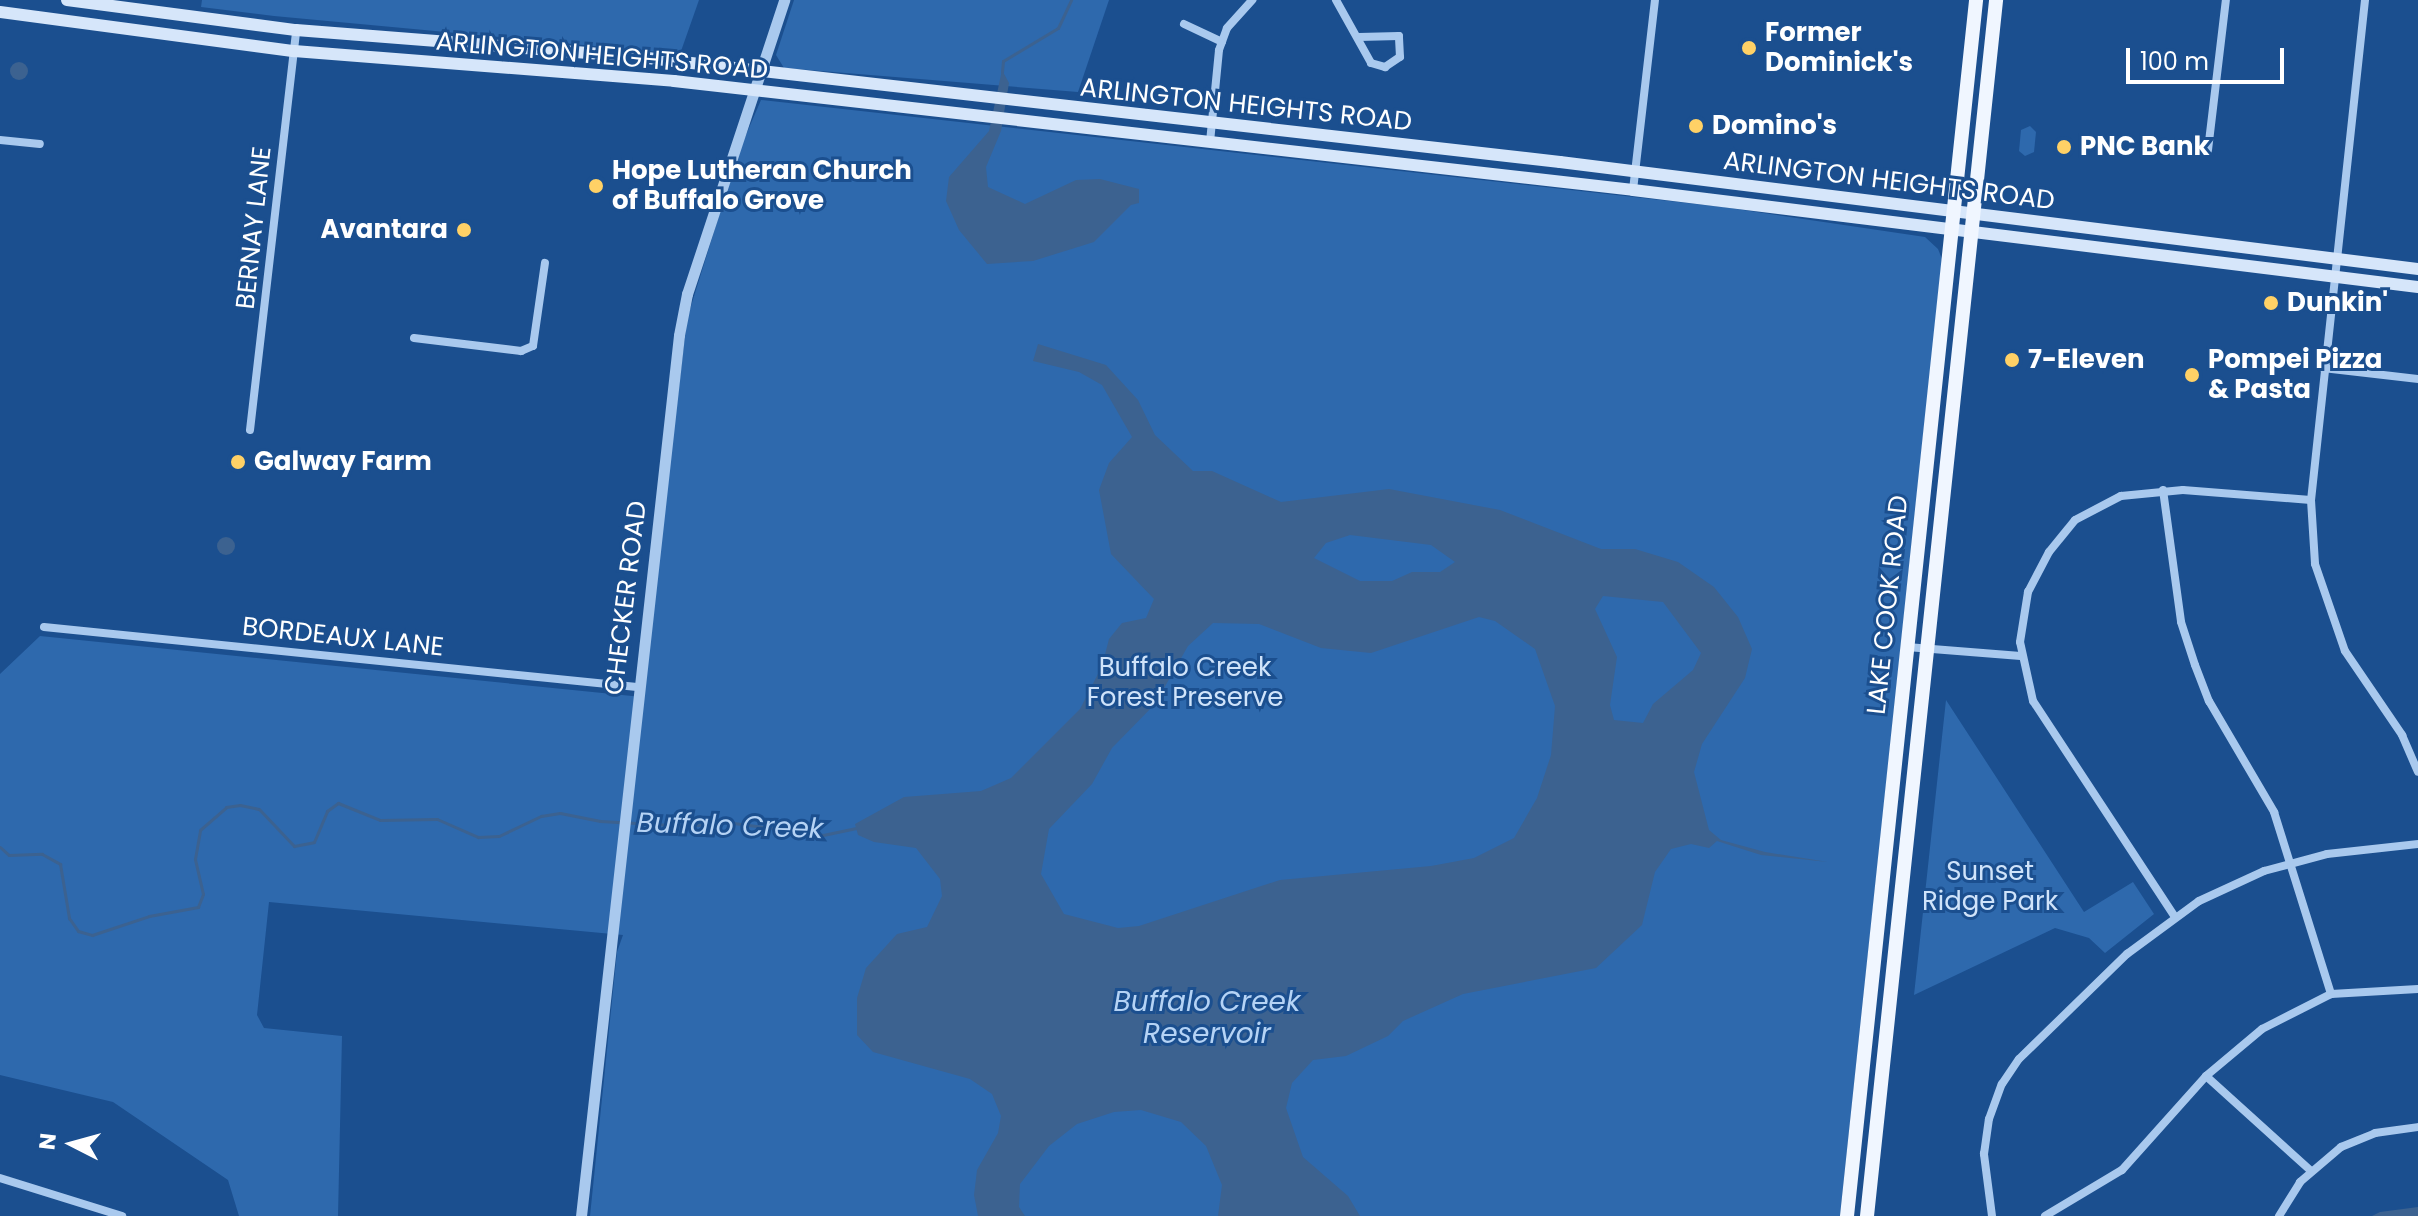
<!DOCTYPE html>
<html>
<head>
<meta charset="utf-8">
<style>
  body { margin:0 }
  #map { position:relative; width:2418px; height:1216px; overflow:hidden; background:#1b4f8f; font-family:Poppins,sans-serif }
  div>[style] { position:absolute }
  .green>* { inset:0; background:#2e69ad }
  .water>* { inset:0; background:#3c6290 }
  .round { border-radius:50% }
  .stream>* { height:3px; margin:-1.5px; padding:0 1.5px; transform-origin:1.5px; border-radius:1.5px; background:#3c6290 }
  .minor>* { height:8px; margin:-4px; padding:0 4px; transform-origin:4px; border-radius:4px; background:#a9c9ee }
  .tertiary>* { height:11px; margin:-5.5px; padding:0 5.5px; transform-origin:5.5px; border-radius:5.5px; background:#a9c9ee }
  .secondary>* { height:12px; margin:-6px; padding:0 6px; transform-origin:6px; border-radius:6px; background:#d6e6fa }
  .primary>* { height:14px; margin:-7px; padding:0 7px; transform-origin:7px; border-radius:7px; background:#f0f6ff }
  .dots>* { width:22px; height:22px; translate:-50% -50%; box-sizing:border-box; border:4px solid #1b4f8f; border-radius:50% }
  span { translate:-50% -50%; white-space:nowrap; text-align:center; line-height:1.15; -webkit-text-stroke:6px #1b4f8f; paint-order:stroke }
  .poi-label { font-size:26px; color:#fff; font-weight:700 }
  .left { translate:0 -50%; text-align:left }
  .right { translate:-100% -50%; text-align:right }
  .street-label { font-size:26px; color:#fff }
  .park-label { font-size:26px; color:#cfe3fa }
  .water-label { font-size:28px; color:#b5d3f5; font-style:italic }
  .north { position:absolute; left:32px; top:1104px; width:80px; height:80px; -webkit-text-stroke:6px #1b4f8f; paint-order:stroke; rotate:276deg; font-size:22px; font-weight:700; line-height:32px; text-align:center; color:#fff }
  .north::after { content:''; display:block; margin:auto; width:28px; height:36px; background:#fff; clip-path:polygon(50% 0,100% 100%,50% 72%,0 100%) }
  .scale { position:absolute; left:2126px; top:48px; width:158px; height:36px; box-sizing:border-box; border:4px solid #fff; border-top:0; padding-left:10px; font-size:24px; line-height:28px; white-space:nowrap; color:#fff; -webkit-text-stroke:6px #1b4f8f; paint-order:stroke }
</style>
</head>
<body>
<div id="map">
  <div class="green">
    <div style="clip-path:polygon(202px 0,699px 0,680px 54px,274px 16px,201px 7px)"></div>
    <div style="clip-path:polygon(794px 0,1109px 0,1078px 92px,784px 68px,776px 55px)"></div>
    <div style="clip-path:polygon(761px 100px,1723px 207px,1925px 237px,1938px 249px,1942px 259px,1840px 1216px,590px 1216px,617px 952px,623px 935px,269px 902px,257px 1015px,264px 1028px,342px 1036px,338px 1216px,239px 1216px,228px 1180px,113px 1102px,0 1075px,0 674px,40px 636px,642px 697px,687px 319px,739px 151px)"></div>
    <div style="clip-path:polygon(2030px 126px,2036px 132px,2034px 152px,2025px 156px,2019px 151px,2021px 130px)"></div>
    <div style="clip-path:polygon(1946px 700px,2084px 912px,2133px 882px,2154px 914px,2105px 953px,2089px 938px,2055px 928px,1914px 995px)"></div>
  </div>
  <div class="water">
    <div class="round" style="left:10px;top:62px;width:18px;height:18px"></div>
    <div style="clip-path:polygon(1002px 70px,1009px 83px,1001px 131px,986px 167px,988px 187px,1025px 204px,1076px 180px,1100px 179px,1139px 189px,1139px 203px,1131px 205px,1094px 242px,1033px 261px,987px 264px,959px 230px,946px 201px,949px 177px,989px 131px)"></div>
    <div style="clip-path:polygon(evenodd,1038px 344px,1106px 365px,1138px 400px,1155px 435px,1193px 471px,1212px 471px,1281px 502px,1389px 489px,1500px 510px,1601px 549px,1635px 549px,1678px 562px,1714px 587px,1738px 617px,1752px 649px,1745px 678px,1702px 744px,1694px 772px,1709px 830px,1721px 840px,1765px 852px,1828px 862px,1761px 855px,1717px 841px,1709px 848px,1691px 844px,1671px 849px,1655px 872px,1642px 925px,1596px 968px,1463px 994px,1403px 1021px,1388px 1036px,1346px 1056px,1313px 1060px,1292px 1083px,1286px 1108px,1303px 1157px,1348px 1196px,1360px 1216px,1218px 1216px,1222px 1185px,1206px 1146px,1181px 1122px,1141px 1110px,1114px 1112px,1077px 1124px,1049px 1146px,1020px 1184px,1019px 1207px,1025px 1216px,978px 1216px,974px 1195px,977px 1170px,998px 1133px,1001px 1116px,992px 1094px,970px 1079px,873px 1052px,857px 1035px,857px 998px,866px 968px,897px 934px,927px 927px,942px 896px,940px 879px,916px 848px,874px 842px,858px 835px,855px 824px,904px 797px,981px 791px,1011px 778px,1080px 709px,1102px 666px,1109px 639px,1122px 623px,1146px 618px,1154px 599px,1111px 554px,1099px 490px,1109px 463px,1132px 437px,1102px 385px,1079px 372px,1033px 361px,1038px 344px,1350px 535px,1431px 545px,1455px 562px,1440px 572px,1412px 572px,1392px 581px,1360px 581px,1314px 558px,1326px 543px,1350px 535px,1038px 344px,1603px 596px,1663px 602px,1701px 653px,1693px 670px,1653px 704px,1643px 723px,1614px 720px,1610px 705px,1617px 657px,1595px 609px,1603px 596px,1038px 344px,1479px 617px,1495px 621px,1535px 649px,1555px 706px,1551px 755px,1537px 798px,1514px 838px,1474px 858px,1431px 866px,1280px 880px,1139px 926px,1118px 928px,1064px 914px,1041px 874px,1049px 829px,1092px 784px,1112px 748px,1155px 704px,1188px 646px,1213px 623px,1259px 624px,1321px 648px,1371px 653px,1479px 617px)"></div>
    <div class="round" style="left:217px;top:537px;width:18px;height:18px"></div>
    <div style="clip-path:polygon(2418px 1207px,2418px 1216px,2372px 1216px,2380px 1212px)"></div>
  </div>
  <div class="stream">
    <div style="left:1002px;top:72px;width:11px;rotate:-85deg"></div>
    <div style="left:1003px;top:61px;width:64px;rotate:-31deg"></div>
    <div style="left:1058px;top:28px;width:31px;rotate:-65deg"></div>
    <div style="left:0;top:847px;width:12px;rotate:42deg"></div>
    <div style="left:9px;top:855px;width:33px;rotate:-2deg"></div>
    <div style="left:42px;top:854px;width:21px;rotate:29deg"></div>
    <div style="left:60px;top:864px;width:55px;rotate:80.5deg"></div>
    <div style="left:69px;top:918px;width:16px;rotate:55deg"></div>
    <div style="left:78px;top:931px;width:15px;rotate:16deg"></div>
    <div style="left:92px;top:935px;width:60px;rotate:-18.4deg"></div>
    <div style="left:149px;top:916px;width:50px;rotate:-10.4deg"></div>
    <div style="left:198px;top:907px;width:14px;rotate:-69deg"></div>
    <div style="left:203px;top:894px;width:36px;rotate:-103deg"></div>
    <div style="left:195px;top:859px;width:29px;rotate:-80deg"></div>
    <div style="left:200px;top:830px;width:35px;rotate:-41deg"></div>
    <div style="left:226px;top:807px;width:14px;rotate:-8deg"></div>
    <div style="left:240px;top:805px;width:19px;rotate:12deg"></div>
    <div style="left:259px;top:809px;width:51px;rotate:46.6deg"></div>
    <div style="left:294px;top:846px;width:20px;rotate:-11deg"></div>
    <div style="left:314px;top:842px;width:34px;rotate:-67deg"></div>
    <div style="left:327px;top:811px;width:14px;rotate:-36deg"></div>
    <div style="left:338px;top:803px;width:45px;rotate:22deg"></div>
    <div style="left:380px;top:820px;width:57px;rotate:-1deg"></div>
    <div style="left:437px;top:819px;width:45px;rotate:23.7deg"></div>
    <div style="left:478px;top:837px;width:21px;rotate:-3deg"></div>
    <div style="left:499px;top:836px;width:47px;rotate:-25.5deg"></div>
    <div style="left:541px;top:816px;width:19px;rotate:-9deg"></div>
    <div style="left:560px;top:813px;width:41px;rotate:11.3deg"></div>
    <div style="left:600px;top:821px;width:89px;rotate:3.2deg"></div>
    <div style="left:689px;top:826px;width:37px;rotate:-6deg"></div>
    <div style="left:726px;top:822px;width:98px;rotate:7.6deg"></div>
    <div style="left:823px;top:835px;width:34px;rotate:-12deg"></div>
  </div>
  <div class="minor">
    <div style="left:1336px;top:0;width:72px;rotate:60.9deg"></div>
    <div style="left:1371px;top:63px;width:15px;rotate:16deg"></div>
    <div style="left:1385px;top:67px;width:18px;rotate:-34deg"></div>
    <div style="left:1400px;top:57px;width:21px;rotate:-93deg"></div>
    <div style="left:1399px;top:36px;width:40px;rotate:178.6deg"></div>
    <div style="left:2365px;top:0;width:503px;rotate:96.16deg"></div>
    <div style="left:2311px;top:500px;width:64px;rotate:86.4deg"></div>
    <div style="left:2315px;top:564px;width:92px;rotate:71deg"></div>
    <div style="left:2345px;top:651px;width:102px;rotate:55.8deg"></div>
    <div style="left:2402px;top:735px;width:40px;rotate:66.6deg"></div>
    <div style="left:1184px;top:24px;width:42px;rotate:25.3deg"></div>
    <div style="left:0;top:140px;width:40px;rotate:5.7deg"></div>
    <div style="left:1210px;top:142px;width:92px;rotate:-84.4deg"></div>
    <div style="left:1219px;top:50px;width:23px;rotate:-70deg"></div>
    <div style="left:1227px;top:28px;width:38px;rotate:-48deg"></div>
    <div style="left:2208px;top:150px;width:151px;rotate:-83.2deg"></div>
    <div style="left:1633px;top:190px;width:191px;rotate:-83.4deg"></div>
    <div style="left:414px;top:338px;width:108px;rotate:6.9deg"></div>
    <div style="left:521px;top:351px;width:13px;rotate:-23deg"></div>
    <div style="left:533px;top:346px;width:84px;rotate:-81.8deg"></div>
    <div style="left:2323px;top:368px;width:96px;rotate:6.6deg"></div>
    <div style="left:250px;top:430px;width:403px;rotate:-83.4deg"></div>
    <div style="left:2163px;top:490px;width:133px;rotate:82.2deg"></div>
    <div style="left:2181px;top:622px;width:45px;rotate:72deg"></div>
    <div style="left:2195px;top:665px;width:39px;rotate:69deg"></div>
    <div style="left:2209px;top:701px;width:129px;rotate:59.6deg"></div>
    <div style="left:2274px;top:812px;width:191px;rotate:72.6deg"></div>
    <div style="left:44px;top:627px;width:596px;rotate:5.78deg"></div>
    <div style="left:1907px;top:647px;width:114px;rotate:4.5deg"></div>
    <div style="left:2175px;top:917px;width:258px;rotate:-123.3deg"></div>
    <div style="left:2033px;top:701px;width:60px;rotate:-102.4deg"></div>
    <div style="left:2020px;top:642px;width:51px;rotate:-80.9deg"></div>
    <div style="left:2028px;top:592px;width:45px;rotate:-62.3deg"></div>
    <div style="left:2049px;top:552px;width:41px;rotate:-50.9deg"></div>
    <div style="left:2075px;top:520px;width:52px;rotate:-27.6deg"></div>
    <div style="left:2121px;top:496px;width:62px;rotate:-5.5deg"></div>
    <div style="left:2183px;top:490px;width:128px;rotate:4.5deg"></div>
    <div style="left:2206px;top:1076px;width:140px;rotate:42.1deg"></div>
    <div style="left:0;top:1178px;width:128px;rotate:17.3deg"></div>
    <div style="left:1992px;top:1216px;width:63px;rotate:-97.4deg"></div>
    <div style="left:1984px;top:1154px;width:35px;rotate:-82deg"></div>
    <div style="left:1989px;top:1119px;width:37px;rotate:-70deg"></div>
    <div style="left:2002px;top:1084px;width:30px;rotate:-56deg"></div>
    <div style="left:2019px;top:1059px;width:151px;rotate:-44.2deg"></div>
    <div style="left:2127px;top:954px;width:89px;rotate:-36.4deg"></div>
    <div style="left:2199px;top:901px;width:72px;rotate:-24.8deg"></div>
    <div style="left:2264px;top:871px;width:65px;rotate:-15.1deg"></div>
    <div style="left:2327px;top:854px;width:92px;rotate:-6.3deg"></div>
    <div style="left:2045px;top:1216px;width:90px;rotate:-30.9deg"></div>
    <div style="left:2122px;top:1170px;width:126px;rotate:-48.2deg"></div>
    <div style="left:2206px;top:1076px;width:73px;rotate:-40deg"></div>
    <div style="left:2262px;top:1029px;width:77px;rotate:-26.9deg"></div>
    <div style="left:2331px;top:994px;width:87px;rotate:-3.3deg"></div>
    <div style="left:2279px;top:1216px;width:40px;rotate:-58deg"></div>
    <div style="left:2300px;top:1182px;width:54px;rotate:-40.5deg"></div>
    <div style="left:2341px;top:1147px;width:37px;rotate:-22deg"></div>
    <div style="left:2375px;top:1133px;width:43px;rotate:-7.9deg"></div>
  </div>
  <div class="tertiary">
    <div style="left:581px;top:1216px;width:886px;rotate:-83.65deg"></div>
    <div style="left:679px;top:335px;width:42px;rotate:-79deg"></div>
    <div style="left:687px;top:294px;width:310px;rotate:-71.7deg"></div>
  </div>
  <div class="secondary">
    <div style="left:67px;top:0;width:231px;rotate:7.5deg"></div>
    <div style="left:296px;top:30px;width:335px;rotate:4.5deg"></div>
    <div style="left:630px;top:56px;width:936px;rotate:6.5deg"></div>
    <div style="left:1560px;top:162px;width:865px;rotate:7.11deg"></div>
    <div style="left:0;top:12px;width:297px;rotate:7.6deg"></div>
    <div style="left:294px;top:51px;width:381px;rotate:4.5deg"></div>
    <div style="left:674px;top:81px;width:965px;rotate:6.48deg"></div>
    <div style="left:1633px;top:190px;width:791px;rotate:7.04deg"></div>
  </div>
  <div class="primary">
    <div style="left:1847px;top:1216px;width:1223px;rotate:-83.94deg"></div>
    <div style="left:1867px;top:1216px;width:1223px;rotate:-83.94deg"></div>
  </div>
  <div class="dots">
    <div style="left:1749px;top:48px;background:#ffd166"></div>
    <div style="left:1696px;top:126px;background:#ffd166"></div>
    <div style="left:2064px;top:147px;background:#ffd166"></div>
    <div style="left:596px;top:186px;background:#ffd166"></div>
    <div style="left:464px;top:230px;background:#ffd166"></div>
    <div style="left:2271px;top:303px;background:#ffd166"></div>
    <div style="left:2012px;top:360px;background:#ffd166"></div>
    <div style="left:2192px;top:375px;background:#ffd166"></div>
    <div style="left:238px;top:462px;background:#ffd166"></div>
  </div>
  <div class="poi-label">
    <span class="left" style="left:1765px;top:48px">Former<br>Dominick's</span>
    <span class="left" style="left:1712px;top:126px">Domino's</span>
    <span class="left" style="left:2080px;top:147px">PNC Bank</span>
    <span class="left" style="left:612px;top:186px">Hope Lutheran Church<br>of Buffalo Grove</span>
    <span class="right" style="left:448px;top:230px">Avantara</span>
    <span class="left" style="left:2287px;top:303px">Dunkin'</span>
    <span class="left" style="left:2028px;top:360px">7-Eleven</span>
    <span class="left" style="left:2208px;top:375px">Pompei Pizza<br>&amp; Pasta</span>
    <span class="left" style="left:254px;top:462px">Galway Farm</span>
  </div>
  <div class="street-label">
    <span style="left:602px;top:56px;rotate:5deg">ARLINGTON HEIGHTS ROAD</span>
    <span style="left:1246px;top:105px;rotate:6deg">ARLINGTON HEIGHTS ROAD</span>
    <span style="left:1889px;top:181px;rotate:7deg">ARLINGTON HEIGHTS ROAD</span>
    <span style="left:254px;top:228px;rotate:-84deg">BERNAY LANE</span>
    <span style="left:626px;top:598px;rotate:-83deg">CHECKER ROAD</span>
    <span style="left:1888px;top:605px;rotate:-84deg">LAKE COOK ROAD</span>
    <span style="left:343px;top:637px;rotate:6deg">BORDEAUX LANE</span>
  </div>
  <div class="park-label">
    <span style="left:1185px;top:683px">Buffalo Creek<br>Forest Preserve</span>
    <span style="left:1990px;top:887px">Sunset<br>Ridge Park</span>
  </div>
  <div class="water-label">
    <span style="left:730px;top:826px;rotate:2deg">Buffalo Creek</span>
    <span style="left:1207px;top:1018px">Buffalo Creek<br>Reservoir</span>
  </div>
  <div class="north">N</div>
  <div class="scale">100 m</div>
</div>
</body>
</html>
